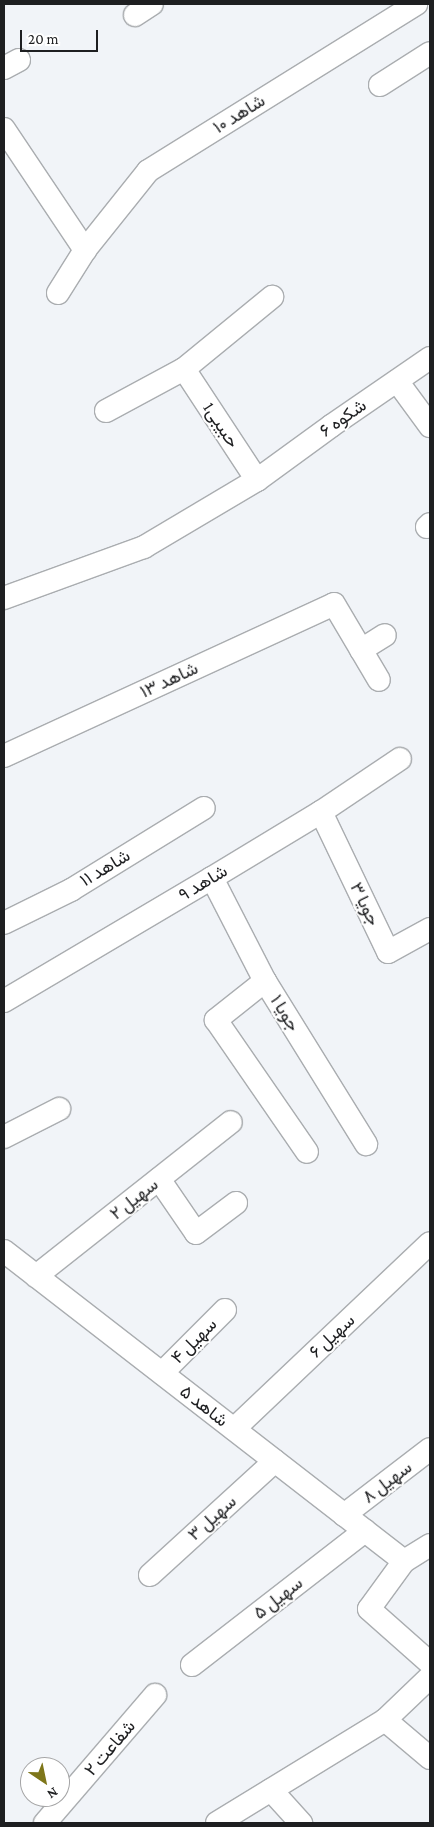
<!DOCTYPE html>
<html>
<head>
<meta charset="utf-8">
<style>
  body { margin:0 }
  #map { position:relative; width:434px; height:1827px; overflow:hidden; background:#f1f4f8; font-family:"Crimson Pro",Vazirmatn,serif }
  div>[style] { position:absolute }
  .roads { filter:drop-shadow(1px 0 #aaadb0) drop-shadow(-1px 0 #aaadb0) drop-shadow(0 1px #aaadb0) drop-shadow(0 -1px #aaadb0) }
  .street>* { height:22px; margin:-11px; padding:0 11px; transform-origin:11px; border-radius:11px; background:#fff }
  span { translate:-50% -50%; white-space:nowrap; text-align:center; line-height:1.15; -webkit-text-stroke:4px #fff; paint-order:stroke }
  .street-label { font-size:18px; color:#1e1f21 }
  .frame { position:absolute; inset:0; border:5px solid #1e1f21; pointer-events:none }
  .north { position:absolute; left:20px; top:1757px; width:50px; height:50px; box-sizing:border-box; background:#fff; border:1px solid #a5a5a6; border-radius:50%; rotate:146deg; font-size:14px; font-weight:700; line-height:20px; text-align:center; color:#1e1f21 }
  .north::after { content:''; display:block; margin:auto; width:18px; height:22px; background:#7e761a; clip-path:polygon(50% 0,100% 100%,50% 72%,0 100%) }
  .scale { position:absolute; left:20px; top:30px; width:78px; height:22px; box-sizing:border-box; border:2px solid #1e1f21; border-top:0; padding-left:6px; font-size:15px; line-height:18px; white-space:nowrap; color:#1e1f21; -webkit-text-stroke:4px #fff; paint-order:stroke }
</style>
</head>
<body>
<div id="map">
  <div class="roads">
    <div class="street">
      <div style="left:135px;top:15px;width:20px;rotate:-33deg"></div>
      <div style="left:4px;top:68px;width:17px;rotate:-28deg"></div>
      <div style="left:380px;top:85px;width:59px;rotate:-32.6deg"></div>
      <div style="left:4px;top:129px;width:146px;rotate:56.2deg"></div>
      <div style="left:58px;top:293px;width:51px;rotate:-57.9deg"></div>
      <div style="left:85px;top:250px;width:101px;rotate:-51.4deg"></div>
      <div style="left:148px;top:171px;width:316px;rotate:-31.9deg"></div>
      <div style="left:184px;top:369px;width:133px;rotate:56.7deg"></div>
      <div style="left:397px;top:381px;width:56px;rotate:53.7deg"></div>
      <div style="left:106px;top:411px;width:89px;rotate:-28.3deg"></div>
      <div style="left:184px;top:369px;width:114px;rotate:-39.3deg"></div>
      <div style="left:427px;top:527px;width:4px;rotate:-45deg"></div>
      <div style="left:4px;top:598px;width:149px;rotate:-20deg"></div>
      <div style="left:144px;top:547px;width:131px;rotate:-30.7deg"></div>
      <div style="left:257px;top:480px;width:92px;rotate:-36.1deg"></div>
      <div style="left:331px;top:426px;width:120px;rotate:-34.5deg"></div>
      <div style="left:361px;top:650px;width:28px;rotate:-32deg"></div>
      <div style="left:4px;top:756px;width:363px;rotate:-24.7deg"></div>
      <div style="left:334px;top:604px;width:88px;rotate:59.4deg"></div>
      <div style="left:321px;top:812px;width:155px;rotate:64.4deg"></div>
      <div style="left:388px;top:952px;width:48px;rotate:-28.7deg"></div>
      <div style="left:212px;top:878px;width:116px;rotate:62.8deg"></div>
      <div style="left:265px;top:981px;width:192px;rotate:58.2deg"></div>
      <div style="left:4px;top:923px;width:75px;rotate:-26.2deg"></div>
      <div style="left:71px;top:890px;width:156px;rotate:-31.7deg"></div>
      <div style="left:265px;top:981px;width:63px;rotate:141.5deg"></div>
      <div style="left:216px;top:1020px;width:160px;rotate:55.4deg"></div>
      <div style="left:4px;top:1001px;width:242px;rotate:-30.6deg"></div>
      <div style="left:212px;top:878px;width:127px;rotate:-31.2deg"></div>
      <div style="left:321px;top:812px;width:95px;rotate:-33.9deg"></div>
      <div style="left:4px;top:1137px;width:62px;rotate:-27deg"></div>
      <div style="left:159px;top:1179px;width:65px;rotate:55.6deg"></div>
      <div style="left:196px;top:1233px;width:50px;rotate:-36.9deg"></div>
      <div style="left:4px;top:1251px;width:506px;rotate:37.78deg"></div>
      <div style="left:36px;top:1276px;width:248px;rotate:-38.3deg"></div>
      <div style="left:162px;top:1373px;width:89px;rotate:-45deg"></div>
      <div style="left:234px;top:1429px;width:270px;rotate:-43.5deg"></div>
      <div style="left:344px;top:1515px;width:108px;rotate:-37.5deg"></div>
      <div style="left:430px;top:1545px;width:31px;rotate:148deg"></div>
      <div style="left:404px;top:1561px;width:59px;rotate:126.1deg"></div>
      <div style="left:369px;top:1609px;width:81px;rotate:41.5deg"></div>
      <div style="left:150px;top:1575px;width:169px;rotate:-42.4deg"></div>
      <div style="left:192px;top:1665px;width:219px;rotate:-37.8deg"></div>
      <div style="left:430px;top:1677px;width:62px;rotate:136.3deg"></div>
      <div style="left:385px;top:1720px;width:59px;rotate:40.2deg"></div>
      <div style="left:271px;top:1790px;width:45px;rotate:47.7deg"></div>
      <div style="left:45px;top:1823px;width:169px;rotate:-49.3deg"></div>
      <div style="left:217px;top:1823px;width:197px;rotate:-31.5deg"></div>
    </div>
  </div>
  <div class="street-label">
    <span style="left:239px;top:114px;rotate:-32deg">شاهد ۱۰</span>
    <span style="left:343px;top:418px;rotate:-35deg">شکوه ۶</span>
    <span style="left:221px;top:425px;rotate:57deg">حبیبی1</span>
    <span style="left:169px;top:680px;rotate:-25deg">شاهد ۱۳</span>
    <span style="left:105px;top:868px;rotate:-31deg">شاهد ۱۱</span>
    <span style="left:203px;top:883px;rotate:-31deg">شاهد ۹</span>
    <span style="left:365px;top:904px;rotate:64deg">جویا ۳</span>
    <span style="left:285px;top:1013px;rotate:58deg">جویا ۱</span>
    <span style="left:134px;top:1199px;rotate:-38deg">سهیل ۲</span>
    <span style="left:332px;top:1336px;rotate:-43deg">سهیل ۶</span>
    <span style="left:194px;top:1341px;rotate:-45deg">سهیل ۴</span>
    <span style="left:204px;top:1406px;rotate:38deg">شاهد ۵</span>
    <span style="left:387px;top:1482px;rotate:-37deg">سهیل ۸</span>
    <span style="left:212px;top:1518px;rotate:-42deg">سهیل ۳</span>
    <span style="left:278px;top:1598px;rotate:-38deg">سهیل ۵</span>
    <span style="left:110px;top:1748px;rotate:-49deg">شفاعت ۲</span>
  </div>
  <div class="frame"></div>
  <div class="north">N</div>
  <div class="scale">20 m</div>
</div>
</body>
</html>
